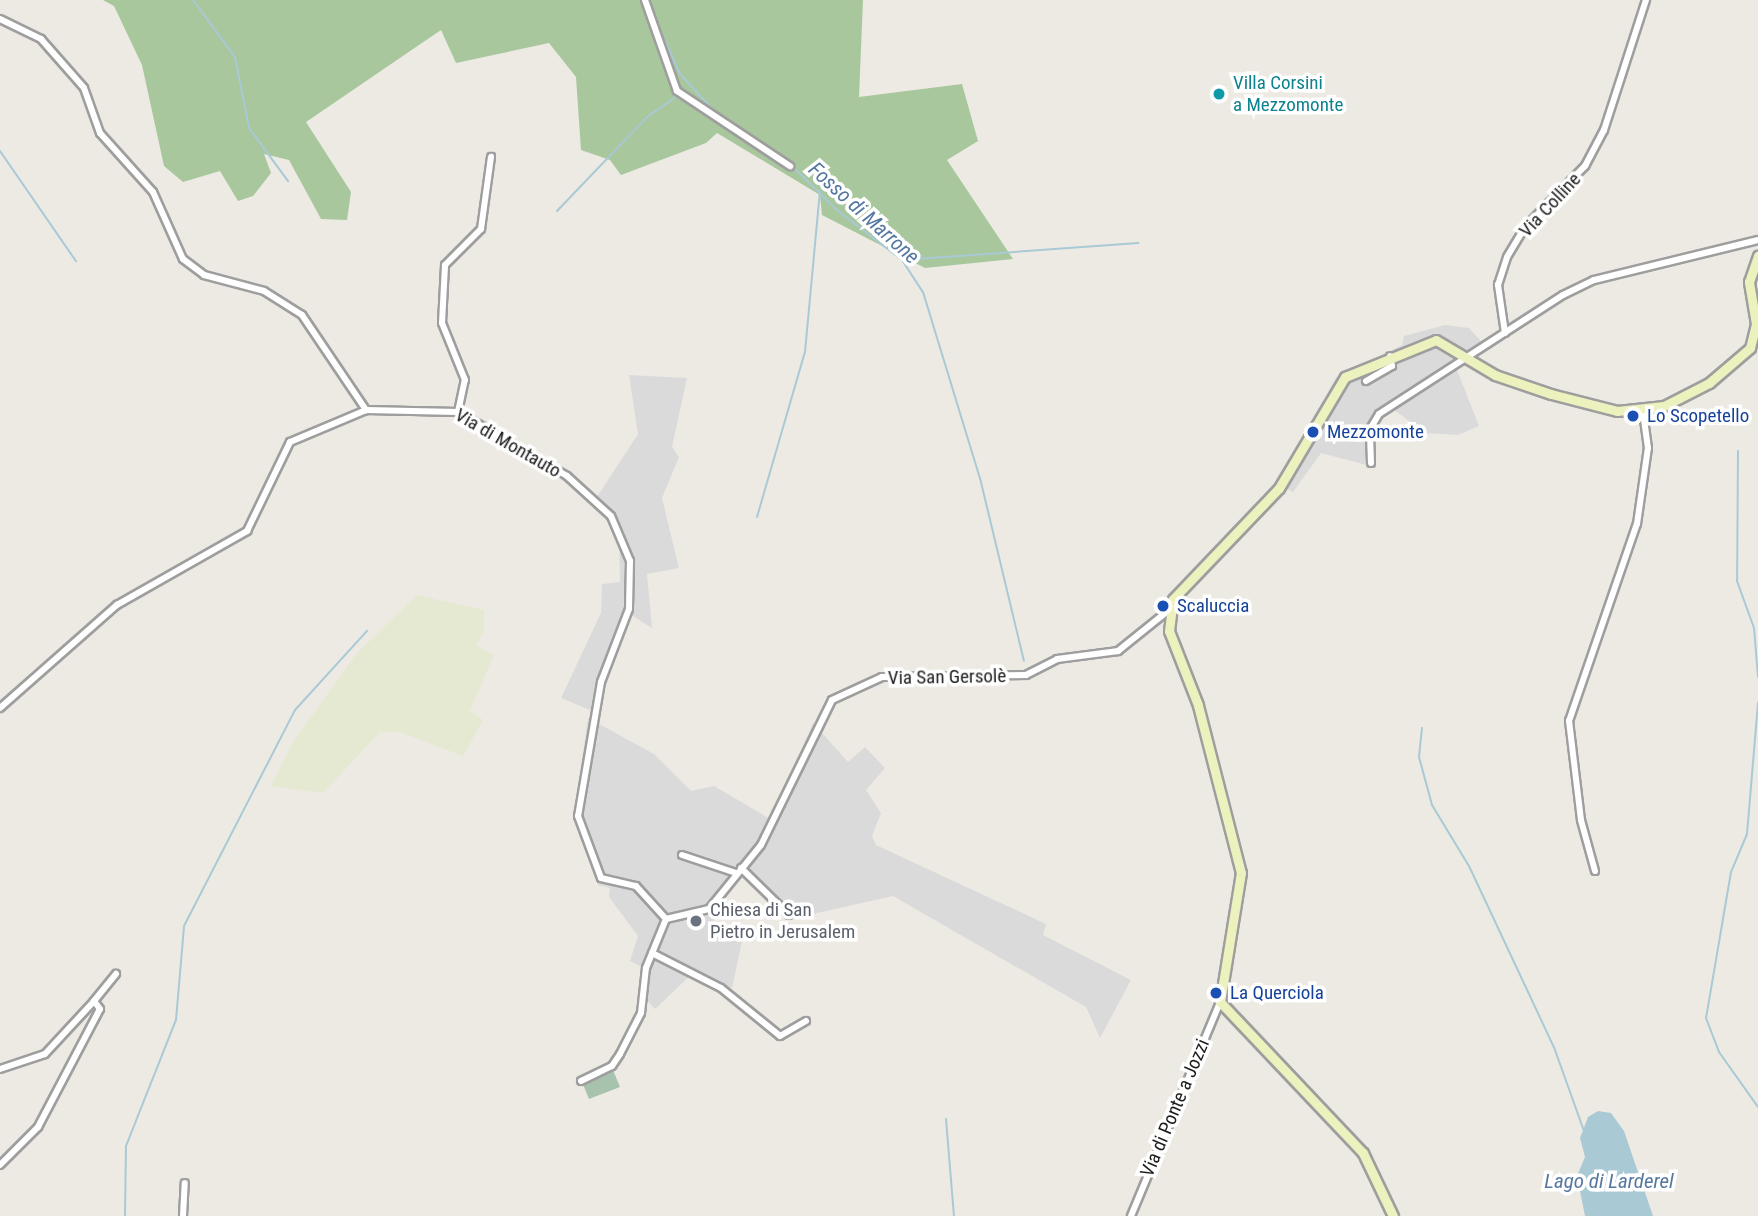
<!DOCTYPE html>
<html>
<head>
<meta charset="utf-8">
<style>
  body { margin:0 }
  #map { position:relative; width:1758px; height:1216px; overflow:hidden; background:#edeae4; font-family:"Roboto Condensed",sans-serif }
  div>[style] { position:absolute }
  .residential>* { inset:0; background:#dbdada }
  .farmland>* { inset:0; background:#e6e9d1 }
  .forest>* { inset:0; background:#a8c79d }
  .cemetery>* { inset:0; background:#a8c3ad }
  .water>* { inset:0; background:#a9c9d5 }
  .stream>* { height:2px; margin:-1px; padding:0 1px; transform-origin:1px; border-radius:1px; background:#a9c9d5 }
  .roads { filter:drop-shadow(2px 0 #9e9e9e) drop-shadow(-2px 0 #9e9e9e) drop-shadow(0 2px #9e9e9e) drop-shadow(0 -2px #9e9e9e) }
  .minor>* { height:6px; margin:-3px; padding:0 3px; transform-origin:3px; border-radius:3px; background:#fff }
  .secondary>* { height:9px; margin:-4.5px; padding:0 4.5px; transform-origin:4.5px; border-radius:4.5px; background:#ecf1bd }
  .dots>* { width:19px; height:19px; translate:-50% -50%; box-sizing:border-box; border:4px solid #fff; border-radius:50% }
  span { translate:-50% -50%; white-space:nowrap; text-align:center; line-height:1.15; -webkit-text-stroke:7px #fff; paint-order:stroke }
  .culture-label { font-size:19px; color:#0d838f }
  .left { translate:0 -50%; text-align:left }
  .street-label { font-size:19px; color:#1d1d1d }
  .transit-label { font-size:19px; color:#164399 }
  .worship-label { font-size:19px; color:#5b616d }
  .water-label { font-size:21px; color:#5577a0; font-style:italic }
</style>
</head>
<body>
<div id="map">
  <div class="residential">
    <div style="clip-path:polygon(1445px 325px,1469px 328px,1488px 349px,1457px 370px,1479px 426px,1458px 435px,1425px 433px,1393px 409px,1378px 421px,1374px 467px,1321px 453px,1293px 492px,1279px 484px,1336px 378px,1402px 345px,1404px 336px)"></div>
    <div style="clip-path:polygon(629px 375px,687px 378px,672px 447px,679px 457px,662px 498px,679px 568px,647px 574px,652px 628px,631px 615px,605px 679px,600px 714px,561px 698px,601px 613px,602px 584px,620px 582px,619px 536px,593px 503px,638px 434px)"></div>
    <div style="clip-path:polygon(588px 718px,654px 754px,691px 791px,714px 786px,772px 820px,813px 723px,848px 762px,865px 747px,885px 768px,866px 790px,881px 813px,872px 836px,876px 845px,1046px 924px,1043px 935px,1131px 980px,1100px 1038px,1086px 1007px,893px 896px,790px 919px,741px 872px,713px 913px,716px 931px,744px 932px,732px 988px,693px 973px,655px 1009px,642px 995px,643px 968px,630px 961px,638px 936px,609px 897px,610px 888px,598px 885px,574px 815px)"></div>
  </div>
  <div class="farmland">
    <div style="clip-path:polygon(417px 595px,484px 610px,484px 631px,476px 645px,494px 655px,470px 711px,483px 720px,463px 756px,400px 732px,380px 732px,323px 793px,271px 786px,293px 742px,357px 653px)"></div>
  </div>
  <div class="forest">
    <div style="clip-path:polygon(103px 0,863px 0,859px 97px,962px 84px,978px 141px,947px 160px,1013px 259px,925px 268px,822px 215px,820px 195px,717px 133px,706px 143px,621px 175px,610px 160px,581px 150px,576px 77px,549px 43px,456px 63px,441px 30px,306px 122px,351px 192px,347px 220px,321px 219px,289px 160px,264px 154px,271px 173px,253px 196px,238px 201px,220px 171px,183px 182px,164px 166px,142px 65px,114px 6px)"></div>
  </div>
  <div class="cemetery">
    <div style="clip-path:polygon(613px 1070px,620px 1087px,589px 1099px,582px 1082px)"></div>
  </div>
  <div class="water">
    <div style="clip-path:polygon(1598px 1111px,1611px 1113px,1624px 1131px,1653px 1216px,1585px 1216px,1577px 1176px,1585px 1157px,1580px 1138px,1588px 1117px)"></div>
  </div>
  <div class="stream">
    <div style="left:193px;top:0;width:71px;rotate:53.6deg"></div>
    <div style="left:235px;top:57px;width:72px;rotate:78.8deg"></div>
    <div style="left:249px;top:128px;width:66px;rotate:53.7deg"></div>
    <div style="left:651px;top:10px;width:70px;rotate:65.6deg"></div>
    <div style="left:680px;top:74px;width:53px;rotate:47.3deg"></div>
    <div style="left:723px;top:118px;width:69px;rotate:33.7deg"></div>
    <div style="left:0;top:151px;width:134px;rotate:55.4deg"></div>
    <div style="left:792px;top:166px;width:64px;rotate:44.4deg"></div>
    <div style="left:838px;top:211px;width:81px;rotate:37.4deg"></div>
    <div style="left:902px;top:260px;width:38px;rotate:57deg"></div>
    <div style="left:923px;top:292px;width:195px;rotate:73deg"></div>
    <div style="left:980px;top:478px;width:188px;rotate:76.5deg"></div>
    <div style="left:557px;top:211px;width:130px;rotate:-46.2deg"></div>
    <div style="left:647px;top:117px;width:38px;rotate:-35deg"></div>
    <div style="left:902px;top:260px;width:237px;rotate:-4.1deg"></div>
    <div style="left:1738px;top:451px;width:130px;rotate:90.4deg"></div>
    <div style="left:1737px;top:581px;width:50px;rotate:70.1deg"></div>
    <div style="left:1754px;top:628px;width:49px;rotate:85.3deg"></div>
    <div style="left:757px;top:517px;width:172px;rotate:-73.8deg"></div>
    <div style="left:805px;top:352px;width:162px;rotate:-84.7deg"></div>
    <div style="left:1758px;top:703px;width:131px;rotate:94.8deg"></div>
    <div style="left:1747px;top:834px;width:41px;rotate:112.8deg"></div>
    <div style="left:1731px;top:872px;width:148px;rotate:99.7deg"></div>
    <div style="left:1706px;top:1018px;width:36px;rotate:69deg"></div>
    <div style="left:1719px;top:1052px;width:67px;rotate:54.7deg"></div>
    <div style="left:1422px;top:728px;width:29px;rotate:96deg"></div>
    <div style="left:1419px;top:757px;width:50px;rotate:74.8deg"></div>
    <div style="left:1432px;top:805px;width:71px;rotate:58.8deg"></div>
    <div style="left:1469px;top:866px;width:203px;rotate:64.9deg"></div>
    <div style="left:1555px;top:1050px;width:86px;rotate:70.3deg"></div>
    <div style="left:946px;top:1119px;width:97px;rotate:85.3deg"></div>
    <div style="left:125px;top:1216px;width:70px;rotate:-89.2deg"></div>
    <div style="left:126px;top:1146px;width:136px;rotate:-68.4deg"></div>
    <div style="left:176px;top:1020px;width:94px;rotate:-85.1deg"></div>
    <div style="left:184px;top:926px;width:243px;rotate:-62.8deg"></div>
    <div style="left:295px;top:710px;width:107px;rotate:-47.7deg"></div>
  </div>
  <div class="roads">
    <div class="minor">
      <div style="left:645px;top:0;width:96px;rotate:70.6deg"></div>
      <div style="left:677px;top:91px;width:136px;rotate:33.6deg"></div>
      <div style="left:0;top:19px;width:46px;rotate:26deg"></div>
      <div style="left:41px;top:39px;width:65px;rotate:48.7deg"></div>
      <div style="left:84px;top:88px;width:48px;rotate:70.4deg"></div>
      <div style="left:100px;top:133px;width:79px;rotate:48.1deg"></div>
      <div style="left:153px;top:192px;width:73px;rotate:65.9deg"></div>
      <div style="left:183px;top:259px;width:26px;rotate:37deg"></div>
      <div style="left:204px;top:275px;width:62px;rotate:14.9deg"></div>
      <div style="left:264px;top:291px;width:45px;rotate:32.3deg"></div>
      <div style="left:302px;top:315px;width:115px;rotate:56deg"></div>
      <div style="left:366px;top:410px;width:92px;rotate:1.2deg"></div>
      <div style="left:458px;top:412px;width:126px;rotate:30.4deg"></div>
      <div style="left:567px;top:476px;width:59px;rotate:42.3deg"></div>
      <div style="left:611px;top:516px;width:49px;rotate:67.1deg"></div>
      <div style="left:630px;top:561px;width:48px;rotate:91.2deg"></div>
      <div style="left:629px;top:609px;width:78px;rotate:111deg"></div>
      <div style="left:601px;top:682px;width:136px;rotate:99.7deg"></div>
      <div style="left:578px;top:816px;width:66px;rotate:69.6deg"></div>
      <div style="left:601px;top:878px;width:36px;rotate:13deg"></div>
      <div style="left:636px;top:886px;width:45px;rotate:47.7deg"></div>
      <div style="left:1505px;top:333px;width:49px;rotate:-98.3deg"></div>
      <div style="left:1498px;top:285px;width:29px;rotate:-72deg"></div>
      <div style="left:1507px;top:257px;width:35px;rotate:-59deg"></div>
      <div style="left:1525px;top:227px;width:86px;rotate:-45.5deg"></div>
      <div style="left:1585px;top:166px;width:41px;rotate:-62.2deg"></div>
      <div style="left:1604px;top:130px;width:137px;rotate:-72.1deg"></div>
      <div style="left:1366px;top:381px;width:30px;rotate:-30deg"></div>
      <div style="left:1392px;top:366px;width:10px;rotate:-101deg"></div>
      <div style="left:458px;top:412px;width:33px;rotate:-78deg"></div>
      <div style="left:465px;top:380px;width:61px;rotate:-112deg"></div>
      <div style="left:442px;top:323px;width:58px;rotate:-87deg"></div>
      <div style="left:445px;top:265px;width:51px;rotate:-45deg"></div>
      <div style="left:481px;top:229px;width:73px;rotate:-82.1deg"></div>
      <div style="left:1371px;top:463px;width:34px;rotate:-92deg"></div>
      <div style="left:1370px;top:429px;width:17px;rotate:-59deg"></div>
      <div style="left:1379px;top:414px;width:219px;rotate:-32.9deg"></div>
      <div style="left:1563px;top:295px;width:34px;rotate:-26deg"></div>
      <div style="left:1594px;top:280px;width:169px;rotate:-13.7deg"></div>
      <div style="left:0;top:708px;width:156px;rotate:-41.4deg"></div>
      <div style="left:117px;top:605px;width:150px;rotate:-29.6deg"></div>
      <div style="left:247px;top:531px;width:99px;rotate:-64.2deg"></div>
      <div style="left:290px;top:442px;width:82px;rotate:-22.8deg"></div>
      <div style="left:682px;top:855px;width:57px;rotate:18.4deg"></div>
      <div style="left:741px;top:868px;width:67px;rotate:44.4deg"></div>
      <div style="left:1595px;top:871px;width:53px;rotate:-105.4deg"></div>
      <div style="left:1581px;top:820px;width:100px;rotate:-96.9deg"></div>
      <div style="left:1569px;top:721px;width:208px;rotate:-71deg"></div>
      <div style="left:1637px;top:524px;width:77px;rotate:-81.8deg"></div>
      <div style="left:1648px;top:448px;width:37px;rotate:-98deg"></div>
      <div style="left:666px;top:919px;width:44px;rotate:-13.1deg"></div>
      <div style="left:709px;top:909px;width:82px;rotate:-50.9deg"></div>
      <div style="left:761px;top:845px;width:161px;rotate:-63.9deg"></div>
      <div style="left:832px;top:700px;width:55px;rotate:-24.7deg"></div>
      <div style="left:882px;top:677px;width:144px;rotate:-0.8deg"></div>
      <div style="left:1026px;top:675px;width:35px;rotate:-27deg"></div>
      <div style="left:1057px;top:659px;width:62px;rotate:-7.5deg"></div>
      <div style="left:1118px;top:651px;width:65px;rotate:-38.8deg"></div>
      <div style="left:652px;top:953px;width:77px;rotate:26.9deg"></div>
      <div style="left:721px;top:988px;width:76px;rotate:39.1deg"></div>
      <div style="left:780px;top:1036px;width:30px;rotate:-30deg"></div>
      <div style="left:0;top:1069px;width:47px;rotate:-18.4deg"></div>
      <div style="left:45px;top:1054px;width:72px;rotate:-47.2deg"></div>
      <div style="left:581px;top:1081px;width:34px;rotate:-26deg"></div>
      <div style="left:612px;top:1066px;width:14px;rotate:-56deg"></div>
      <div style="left:620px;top:1054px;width:46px;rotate:-62.9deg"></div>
      <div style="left:641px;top:1013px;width:45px;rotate:-83.7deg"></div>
      <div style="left:646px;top:968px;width:53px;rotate:-67.8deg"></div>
      <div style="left:0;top:1165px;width:54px;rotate:-45deg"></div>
      <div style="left:38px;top:1127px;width:133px;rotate:-62.3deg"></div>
      <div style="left:100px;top:1009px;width:10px;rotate:-127deg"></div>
      <div style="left:94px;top:1001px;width:35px;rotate:-51deg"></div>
      <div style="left:183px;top:1216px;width:33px;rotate:-87deg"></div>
      <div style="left:1131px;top:1216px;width:232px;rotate:-67.4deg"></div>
    </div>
    <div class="secondary">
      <div style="left:1393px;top:1216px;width:70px;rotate:-115.5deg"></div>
      <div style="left:1363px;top:1153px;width:208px;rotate:-133.4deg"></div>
      <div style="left:1220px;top:1002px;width:131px;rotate:-80.8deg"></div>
      <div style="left:1241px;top:873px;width:173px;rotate:-104.4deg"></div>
      <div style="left:1198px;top:705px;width:79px;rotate:-111.4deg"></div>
      <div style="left:1169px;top:631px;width:32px;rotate:-83deg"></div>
      <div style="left:1173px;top:599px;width:153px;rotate:-46.3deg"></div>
      <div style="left:1279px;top:488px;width:129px;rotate:-59.3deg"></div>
      <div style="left:1345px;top:377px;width:98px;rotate:-22.1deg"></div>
      <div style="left:1436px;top:340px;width:69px;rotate:30.7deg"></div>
      <div style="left:1495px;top:375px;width:59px;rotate:18.7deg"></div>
      <div style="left:1551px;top:394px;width:68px;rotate:14.4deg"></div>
      <div style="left:1617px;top:411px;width:47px;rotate:-6.1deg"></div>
      <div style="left:1664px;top:406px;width:51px;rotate:-27.1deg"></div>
      <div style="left:1709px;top:383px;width:54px;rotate:-40.5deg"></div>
      <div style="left:1750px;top:348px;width:25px;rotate:-76deg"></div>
      <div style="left:1756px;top:324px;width:43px;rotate:-99.5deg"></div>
      <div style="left:1749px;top:282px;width:28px;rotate:-71deg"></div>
    </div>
  </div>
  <div class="dots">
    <div style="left:1219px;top:94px;background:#0f9aa8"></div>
    <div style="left:1633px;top:416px;background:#1a4fb4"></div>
    <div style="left:1313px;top:432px;background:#1a4fb4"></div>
    <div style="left:1163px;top:606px;background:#1a4fb4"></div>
    <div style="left:696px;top:921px;background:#6b7280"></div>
    <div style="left:1216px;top:993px;background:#1a4fb4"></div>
  </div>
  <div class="culture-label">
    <span class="left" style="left:1233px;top:94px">Villa Corsini<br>a Mezzomonte</span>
  </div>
  <div class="street-label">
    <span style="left:1550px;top:205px;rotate:-47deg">Via Colline</span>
    <span style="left:508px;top:443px;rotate:30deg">Via di Montauto</span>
    <span style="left:947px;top:677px;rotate:-1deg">Via San Gersolè</span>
    <span style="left:1175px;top:1108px;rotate:-67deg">Via di Ponte a Jozzi</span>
  </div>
  <div class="transit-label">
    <span class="left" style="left:1647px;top:416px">Lo Scopetello</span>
    <span class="left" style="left:1327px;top:432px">Mezzomonte</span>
    <span class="left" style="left:1177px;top:606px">Scaluccia</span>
    <span class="left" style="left:1230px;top:993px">La Querciola</span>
  </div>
  <div class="worship-label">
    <span class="left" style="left:710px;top:921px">Chiesa di San<br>Pietro in Jerusalem</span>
  </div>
  <div class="water-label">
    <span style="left:864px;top:213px;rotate:42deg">Fosso di Marrone</span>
    <span style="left:1609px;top:1181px">Lago di Larderel</span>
  </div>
</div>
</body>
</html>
